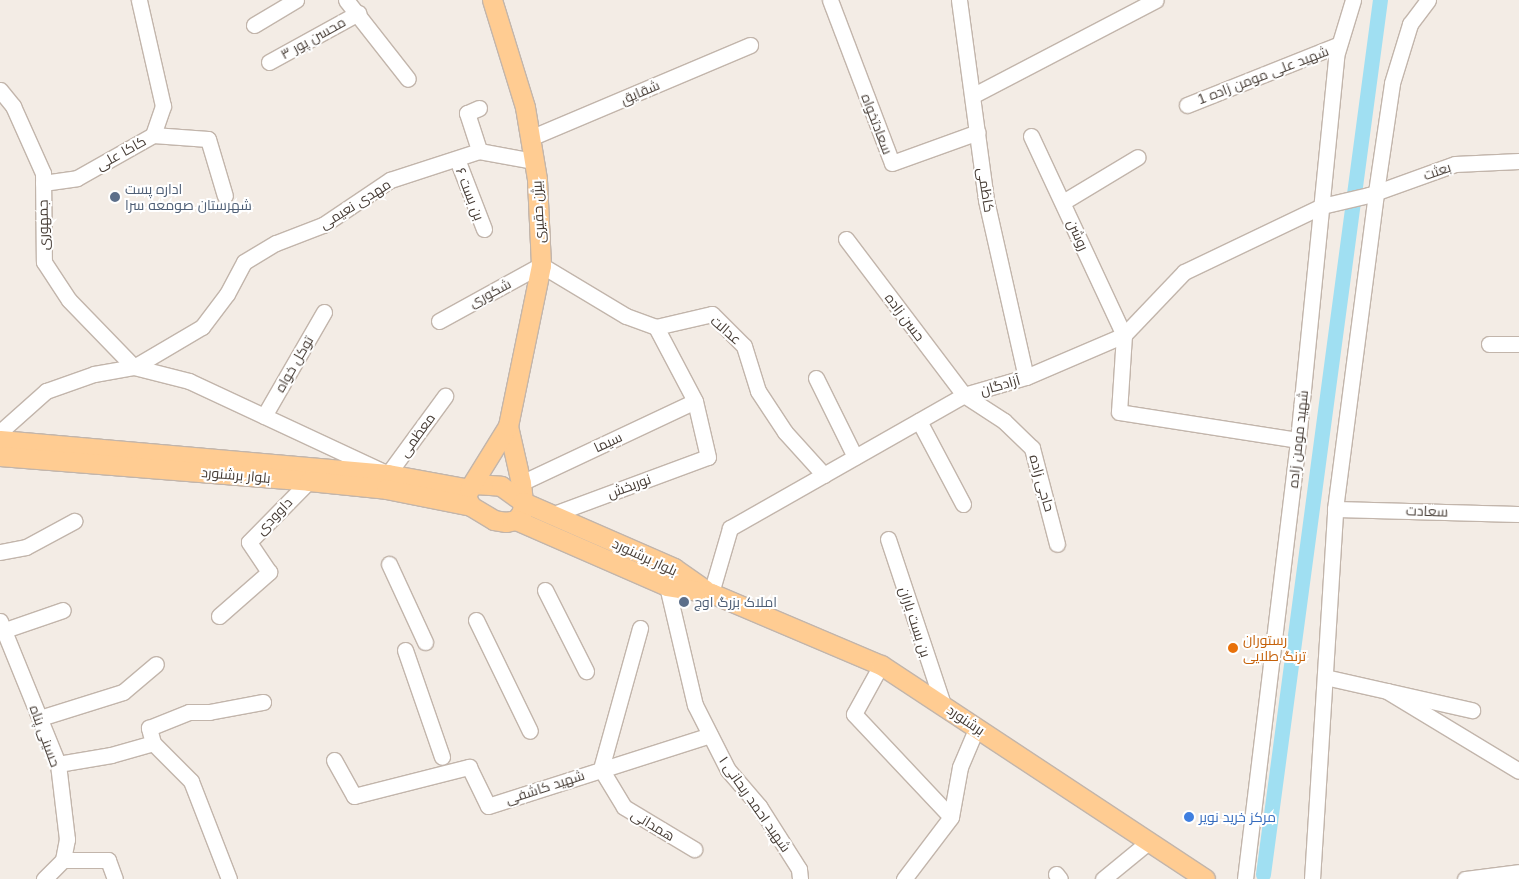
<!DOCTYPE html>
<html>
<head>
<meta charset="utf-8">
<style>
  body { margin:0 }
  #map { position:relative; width:1519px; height:879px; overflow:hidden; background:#f3ece5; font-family:Helvetica,Cairo,sans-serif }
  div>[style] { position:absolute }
  .canal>* { height:15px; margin:-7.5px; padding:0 7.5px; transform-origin:7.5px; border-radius:7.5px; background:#a0dff2 }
  .roads { filter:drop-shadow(1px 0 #c2b5ab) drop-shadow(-1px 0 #c2b5ab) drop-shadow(0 1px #c2b5ab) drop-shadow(0 -1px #c2b5ab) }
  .minor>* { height:15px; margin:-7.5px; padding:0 7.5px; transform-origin:7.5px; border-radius:7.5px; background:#fff }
  .major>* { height:19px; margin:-9.5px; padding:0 9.5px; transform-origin:9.5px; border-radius:9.5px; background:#ffcc92 }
  .dots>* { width:14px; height:14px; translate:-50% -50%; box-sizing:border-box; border:2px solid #fff; border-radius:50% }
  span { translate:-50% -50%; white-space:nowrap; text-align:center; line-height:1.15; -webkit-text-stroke:4px #fff; paint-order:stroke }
  .street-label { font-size:14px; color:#463c35 }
  .service-label { font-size:14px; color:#4e5e75 }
  .left { translate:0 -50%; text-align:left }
  .food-label { font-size:14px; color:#c56008 }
  .shop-label { font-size:14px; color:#366cbe }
</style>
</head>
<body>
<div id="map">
  <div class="canal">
    <div style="left:1263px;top:874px;width:882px;rotate:-82.38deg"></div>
  </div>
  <div class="roads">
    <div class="minor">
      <div style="left:346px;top:0;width:100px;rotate:51.9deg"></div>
      <div style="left:830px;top:0;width:174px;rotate:69.2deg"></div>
      <div style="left:892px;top:163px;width:91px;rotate:-19.8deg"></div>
      <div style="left:959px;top:0;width:202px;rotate:82.3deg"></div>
      <div style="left:986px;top:200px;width:181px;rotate:77.3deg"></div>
      <div style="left:254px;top:25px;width:49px;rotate:-30.8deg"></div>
      <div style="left:269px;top:62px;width:102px;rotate:-28.8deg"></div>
      <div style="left:0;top:90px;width:21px;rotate:51deg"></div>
      <div style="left:13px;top:106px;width:73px;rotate:65.9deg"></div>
      <div style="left:43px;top:173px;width:89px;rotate:89.4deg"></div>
      <div style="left:44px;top:262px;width:45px;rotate:56.7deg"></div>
      <div style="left:69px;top:300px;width:93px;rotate:45.9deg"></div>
      <div style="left:974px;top:95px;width:205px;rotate:-27.6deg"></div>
      <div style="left:1187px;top:105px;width:162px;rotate:-21.7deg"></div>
      <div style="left:479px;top:108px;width:13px;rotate:157deg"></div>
      <div style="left:467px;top:113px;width:40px;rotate:72deg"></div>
      <div style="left:153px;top:135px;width:55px;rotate:4.2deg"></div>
      <div style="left:208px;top:139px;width:59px;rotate:73.4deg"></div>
      <div style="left:1031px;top:136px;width:220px;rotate:65deg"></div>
      <div style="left:1124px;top:335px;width:77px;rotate:93.7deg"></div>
      <div style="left:1119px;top:412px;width:181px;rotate:8.9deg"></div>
      <div style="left:530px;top:138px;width:239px;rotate:-22.9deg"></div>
      <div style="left:457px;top:159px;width:75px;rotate:68.9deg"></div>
      <div style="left:43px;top:183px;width:34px;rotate:-8deg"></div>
      <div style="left:77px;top:178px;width:87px;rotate:-29.5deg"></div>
      <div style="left:153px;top:135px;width:31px;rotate:-71deg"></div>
      <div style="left:163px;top:106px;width:109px;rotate:-102.8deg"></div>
      <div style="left:1063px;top:202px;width:87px;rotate:-31deg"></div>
      <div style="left:846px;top:239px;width:196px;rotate:52.9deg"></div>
      <div style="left:964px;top:395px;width:48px;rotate:33deg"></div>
      <div style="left:1004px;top:421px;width:39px;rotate:44deg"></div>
      <div style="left:1032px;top:448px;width:99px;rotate:75.4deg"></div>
      <div style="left:439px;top:321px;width:116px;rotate:-28.8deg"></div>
      <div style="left:541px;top:265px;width:99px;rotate:31deg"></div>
      <div style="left:626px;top:316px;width:32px;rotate:20deg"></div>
      <div style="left:656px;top:327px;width:57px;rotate:-13.1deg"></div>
      <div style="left:712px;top:314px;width:45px;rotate:45deg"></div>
      <div style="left:744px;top:346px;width:47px;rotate:72.7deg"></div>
      <div style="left:758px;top:391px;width:49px;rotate:56.6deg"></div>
      <div style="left:785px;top:432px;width:58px;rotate:47.8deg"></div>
      <div style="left:1489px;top:344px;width:30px"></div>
      <div style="left:134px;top:367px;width:79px;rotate:-30.5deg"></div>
      <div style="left:202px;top:327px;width:41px;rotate:-52.9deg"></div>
      <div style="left:227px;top:294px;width:36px;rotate:-62deg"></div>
      <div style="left:244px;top:262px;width:37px;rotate:-31deg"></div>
      <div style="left:276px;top:243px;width:50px;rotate:-21deg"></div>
      <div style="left:323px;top:225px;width:81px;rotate:-33.9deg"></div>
      <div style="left:390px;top:180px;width:94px;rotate:-18deg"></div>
      <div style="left:479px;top:151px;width:56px;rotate:10.3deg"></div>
      <div style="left:816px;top:378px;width:88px;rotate:63.7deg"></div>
      <div style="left:264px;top:416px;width:120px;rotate:-60deg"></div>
      <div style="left:919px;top:421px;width:94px;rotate:62.1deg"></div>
      <div style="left:0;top:432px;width:62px;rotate:-41.7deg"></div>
      <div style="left:46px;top:391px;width:51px;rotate:-19.5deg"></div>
      <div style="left:94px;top:374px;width:41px;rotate:-9.9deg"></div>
      <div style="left:134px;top:367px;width:57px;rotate:14.3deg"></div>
      <div style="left:189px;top:381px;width:220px;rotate:25deg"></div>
      <div style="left:388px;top:474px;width:97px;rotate:-53.8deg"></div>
      <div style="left:521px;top:483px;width:192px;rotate:-25.2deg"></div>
      <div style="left:1335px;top:509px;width:184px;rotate:1.6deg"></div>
      <div style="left:551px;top:515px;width:167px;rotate:-20.3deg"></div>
      <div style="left:708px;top:457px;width:57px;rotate:-103.1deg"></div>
      <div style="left:695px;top:401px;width:84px;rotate:-117.8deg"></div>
      <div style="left:888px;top:539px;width:174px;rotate:71.6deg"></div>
      <div style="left:0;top:552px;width:26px;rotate:-11deg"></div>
      <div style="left:26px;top:547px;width:55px;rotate:-28.4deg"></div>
      <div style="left:389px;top:564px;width:86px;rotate:65.2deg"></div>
      <div style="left:667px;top:586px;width:122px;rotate:76.8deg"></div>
      <div style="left:695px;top:705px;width:73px;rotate:63.1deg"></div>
      <div style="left:728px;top:770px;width:48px;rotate:49.3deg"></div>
      <div style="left:759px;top:806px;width:75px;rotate:57.6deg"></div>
      <div style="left:799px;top:869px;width:10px;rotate:84deg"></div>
      <div style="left:545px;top:590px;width:91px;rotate:63.2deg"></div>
      <div style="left:711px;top:593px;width:68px;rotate:-73.7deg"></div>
      <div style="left:730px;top:528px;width:269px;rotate:-29.6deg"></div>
      <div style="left:964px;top:395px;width:65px;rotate:-16.2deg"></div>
      <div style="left:1026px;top:377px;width:107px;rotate:-23.2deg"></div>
      <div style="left:1124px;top:335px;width:87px;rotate:-46.4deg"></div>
      <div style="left:1184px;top:272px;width:153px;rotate:-25.6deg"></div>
      <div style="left:1322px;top:206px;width:48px;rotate:-13.2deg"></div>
      <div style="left:1369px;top:195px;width:91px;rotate:-19.8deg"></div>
      <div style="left:1455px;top:164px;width:64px;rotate:-2.7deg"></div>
      <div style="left:219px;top:616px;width:67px;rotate:-41.3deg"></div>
      <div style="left:269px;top:572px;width:36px;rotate:-124deg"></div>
      <div style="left:249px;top:542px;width:86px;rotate:-45.5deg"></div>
      <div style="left:476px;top:620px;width:123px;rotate:64.1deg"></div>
      <div style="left:0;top:621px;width:154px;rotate:67.9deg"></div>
      <div style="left:58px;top:764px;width:76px;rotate:83.2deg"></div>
      <div style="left:67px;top:839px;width:21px;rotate:101deg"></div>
      <div style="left:63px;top:860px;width:27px;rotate:135deg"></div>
      <div style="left:640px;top:628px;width:146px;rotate:105.5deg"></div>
      <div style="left:601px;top:769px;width:44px;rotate:58.8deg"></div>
      <div style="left:624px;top:807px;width:82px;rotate:31deg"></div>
      <div style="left:5px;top:630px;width:61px;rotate:-19deg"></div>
      <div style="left:405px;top:650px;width:113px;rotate:70.9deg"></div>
      <div style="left:881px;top:665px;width:56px;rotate:118.9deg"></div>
      <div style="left:854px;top:714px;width:141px;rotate:46.7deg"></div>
      <div style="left:1325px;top:677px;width:151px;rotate:12.7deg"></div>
      <div style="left:1387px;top:691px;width:154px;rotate:31.2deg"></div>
      <div style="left:40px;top:718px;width:87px;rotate:-17.4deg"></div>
      <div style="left:123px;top:692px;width:43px;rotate:-40.3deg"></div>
      <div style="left:334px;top:760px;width:41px;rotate:60.9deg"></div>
      <div style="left:354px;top:796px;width:119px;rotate:-14.2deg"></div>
      <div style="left:469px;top:767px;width:43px;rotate:64deg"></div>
      <div style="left:488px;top:806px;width:233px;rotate:-17.7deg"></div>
      <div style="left:58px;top:764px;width:54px;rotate:-9.6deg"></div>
      <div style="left:111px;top:755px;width:44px;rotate:-15.9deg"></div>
      <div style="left:63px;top:860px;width:45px"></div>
      <div style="left:108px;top:860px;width:20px;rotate:70deg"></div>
      <div style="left:1056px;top:874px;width:6px;rotate:51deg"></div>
      <div style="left:229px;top:879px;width:105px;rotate:-111.2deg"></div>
      <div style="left:191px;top:781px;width:54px;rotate:-135deg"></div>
      <div style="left:153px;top:743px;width:16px;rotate:-105deg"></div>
      <div style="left:149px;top:728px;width:43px;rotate:-21.8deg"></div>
      <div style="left:189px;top:712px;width:20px"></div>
      <div style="left:209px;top:712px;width:55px;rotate:-10.5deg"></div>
      <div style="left:904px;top:879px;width:78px;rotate:-52.8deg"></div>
      <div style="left:951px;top:817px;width:51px;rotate:-79.8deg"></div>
      <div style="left:960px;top:767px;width:43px;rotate:-67deg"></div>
      <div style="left:1103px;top:879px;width:57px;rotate:-39.3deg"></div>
      <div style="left:1245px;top:879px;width:442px;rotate:-83.1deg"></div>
      <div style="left:1298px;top:440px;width:386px;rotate:-84.3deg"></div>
      <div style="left:1336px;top:56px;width:59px;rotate:-73.1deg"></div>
      <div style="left:1312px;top:879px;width:371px;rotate:-86.4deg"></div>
      <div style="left:1335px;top:509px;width:320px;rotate:-82.6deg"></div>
      <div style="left:1376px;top:192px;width:110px;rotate:-81.6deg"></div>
      <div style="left:1392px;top:83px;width:62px;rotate:-73deg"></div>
      <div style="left:1410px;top:24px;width:30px;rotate:-53deg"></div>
      <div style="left:1465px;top:879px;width:54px;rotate:-7.4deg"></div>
    </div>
    <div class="major">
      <div style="left:508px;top:426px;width:58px;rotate:77.2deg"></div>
      <div style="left:521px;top:483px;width:19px;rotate:84deg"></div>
      <div style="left:523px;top:502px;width:10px;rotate:96deg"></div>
      <div style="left:522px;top:512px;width:10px;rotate:127deg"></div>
      <div style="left:516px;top:520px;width:10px;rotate:169deg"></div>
      <div style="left:506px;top:522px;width:12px;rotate:-171deg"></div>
      <div style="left:494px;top:520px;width:27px;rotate:-149deg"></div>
      <div style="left:471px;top:506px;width:10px;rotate:-119deg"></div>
      <div style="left:466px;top:497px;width:9px;rotate:-69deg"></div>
      <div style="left:469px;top:489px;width:8px;rotate:-40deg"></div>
      <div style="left:475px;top:484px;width:26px;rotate:4deg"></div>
      <div style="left:501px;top:486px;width:27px;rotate:36deg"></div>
      <div style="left:523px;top:502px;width:165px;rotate:23.6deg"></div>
      <div style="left:674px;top:568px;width:38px;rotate:35deg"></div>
      <div style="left:0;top:440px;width:389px;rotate:5deg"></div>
      <div style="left:388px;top:474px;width:82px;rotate:10.5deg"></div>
      <div style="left:469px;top:489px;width:74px;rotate:-58.2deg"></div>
      <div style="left:508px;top:426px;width:164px;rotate:-78.4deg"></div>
      <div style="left:541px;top:265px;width:86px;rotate:-92.7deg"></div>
      <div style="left:537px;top:179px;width:73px;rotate:-99.5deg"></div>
      <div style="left:525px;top:107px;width:112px;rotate:-107.1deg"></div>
      <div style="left:0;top:456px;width:310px;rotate:4.6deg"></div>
      <div style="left:309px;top:481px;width:77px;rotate:5.9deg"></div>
      <div style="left:386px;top:489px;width:87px;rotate:11.3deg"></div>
      <div style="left:516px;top:520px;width:165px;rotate:23.6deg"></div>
      <div style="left:667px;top:586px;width:45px;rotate:9deg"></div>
      <div style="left:711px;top:593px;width:185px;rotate:23deg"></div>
      <div style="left:881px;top:665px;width:388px;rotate:33.4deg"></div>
    </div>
  </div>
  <div class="dots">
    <div style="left:115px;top:197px;background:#5c6f8a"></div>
    <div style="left:684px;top:602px;background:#5c6f8a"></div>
    <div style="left:1233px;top:648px;background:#e8710a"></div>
    <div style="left:1189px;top:817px;background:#3f7fe0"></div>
  </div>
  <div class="street-label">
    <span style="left:313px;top:38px;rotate:-29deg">محسن پور ۳</span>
    <span style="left:1263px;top:75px;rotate:-21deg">شهید علی مومن زاده 1</span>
    <span style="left:640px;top:92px;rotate:-23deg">شقایق</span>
    <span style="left:877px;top:124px;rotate:69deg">سعادتخواه</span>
    <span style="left:121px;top:153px;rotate:-29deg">کاکا علی</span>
    <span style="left:1437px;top:171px;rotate:-19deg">بعثت</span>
    <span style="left:986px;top:190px;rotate:81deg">کاظمی</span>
    <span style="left:470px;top:194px;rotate:69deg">بن بست ۶</span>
    <span style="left:355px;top:204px;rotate:-32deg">مهدی نعیمی</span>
    <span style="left:538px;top:212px;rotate:-93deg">بیژن حقیری</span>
    <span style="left:43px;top:225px;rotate:-91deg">جمهوری</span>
    <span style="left:1078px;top:235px;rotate:66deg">روشن</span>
    <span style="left:490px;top:293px;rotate:-28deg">شکوری</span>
    <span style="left:905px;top:317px;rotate:53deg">حسن زاده</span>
    <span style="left:726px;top:330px;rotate:41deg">عدالت</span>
    <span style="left:294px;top:364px;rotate:-60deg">توکل خواه</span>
    <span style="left:1000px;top:385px;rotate:-16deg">آزادگان</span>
    <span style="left:417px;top:435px;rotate:-54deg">معظمی</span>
    <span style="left:1298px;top:439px;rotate:-84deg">شهید مومن زاده</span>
    <span style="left:608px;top:442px;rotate:-25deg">سیما</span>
    <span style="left:236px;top:475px;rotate:5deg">بلوار برشنورد</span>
    <span style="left:1042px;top:483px;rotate:74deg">حاجی زاده</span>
    <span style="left:629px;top:486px;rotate:-20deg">نوربخش</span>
    <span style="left:1427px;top:511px;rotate:2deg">سعادت</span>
    <span style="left:274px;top:516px;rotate:-46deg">داوودی</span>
    <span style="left:645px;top:557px;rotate:25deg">بلوار برشنورد</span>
    <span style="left:915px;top:622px;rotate:72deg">بن بست باران</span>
    <span style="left:966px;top:720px;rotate:34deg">برشنورد</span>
    <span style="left:45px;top:736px;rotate:70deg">حسینی پناه</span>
    <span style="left:545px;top:787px;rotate:-18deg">شهید کاشفی</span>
    <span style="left:755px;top:804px;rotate:55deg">شهید احمد ریحانی ۱</span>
    <span style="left:653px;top:825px;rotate:31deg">همدانی</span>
  </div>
  <div class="service-label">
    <span class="left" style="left:125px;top:197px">اداره پست<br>شهرستان صومعه سرا</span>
    <span class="left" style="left:694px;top:602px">املاک بزرگ اوج</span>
  </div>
  <div class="food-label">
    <span class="left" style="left:1243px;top:648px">رستوران<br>ترنگ طلایی</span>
  </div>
  <div class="shop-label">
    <span class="left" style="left:1199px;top:817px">مرکز خرید نویر</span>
  </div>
</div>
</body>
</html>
